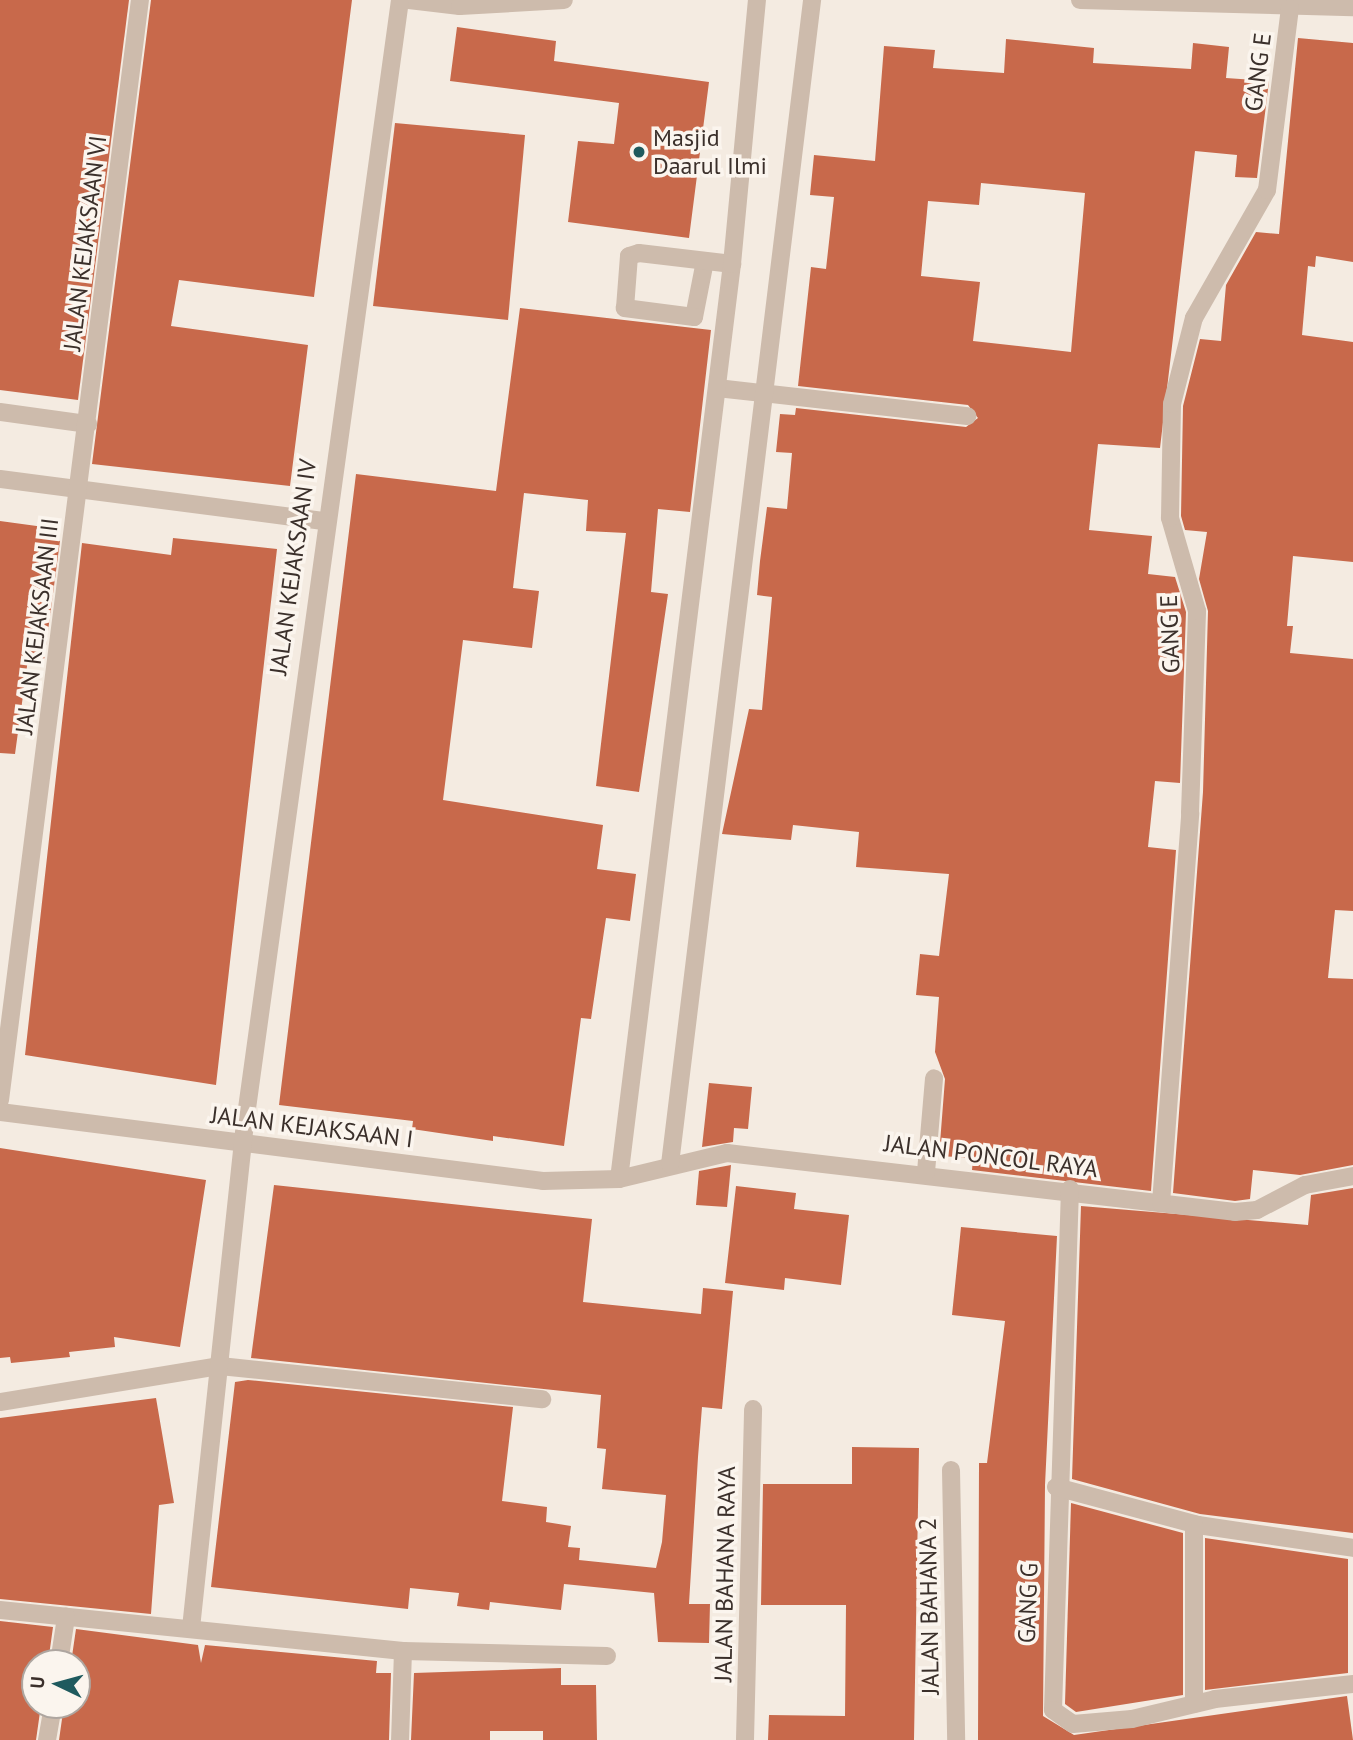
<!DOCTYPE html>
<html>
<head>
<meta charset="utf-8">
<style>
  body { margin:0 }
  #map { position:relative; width:1353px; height:1740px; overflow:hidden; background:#f4ebe1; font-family:"PT Sans",sans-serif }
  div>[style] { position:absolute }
  .building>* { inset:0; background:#c8694b }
  .minor>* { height:18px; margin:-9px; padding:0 9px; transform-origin:9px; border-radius:9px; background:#cdbbac }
  .dots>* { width:19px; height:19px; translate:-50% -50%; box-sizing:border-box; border:4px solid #fbf5ee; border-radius:50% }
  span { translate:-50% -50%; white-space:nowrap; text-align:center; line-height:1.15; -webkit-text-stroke:7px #fbf5ee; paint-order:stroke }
  .street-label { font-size:24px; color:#3b302b }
  .poi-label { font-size:24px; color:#3b302b }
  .left { translate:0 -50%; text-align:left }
  .north { position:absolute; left:21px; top:1649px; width:70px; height:70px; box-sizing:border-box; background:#fbf5ee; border:2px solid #aea6a0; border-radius:50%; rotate:275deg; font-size:19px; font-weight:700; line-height:28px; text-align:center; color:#3b302b }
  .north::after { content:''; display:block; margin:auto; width:24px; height:32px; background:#1f5a5e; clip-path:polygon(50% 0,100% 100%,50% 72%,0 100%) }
</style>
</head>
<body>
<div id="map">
  <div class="building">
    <div style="clip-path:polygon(0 0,129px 0,78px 400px,0 390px)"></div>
    <div style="clip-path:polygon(151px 0,352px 0,314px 297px,179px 280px,171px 326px,308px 345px,290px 486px,92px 464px)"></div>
    <div style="clip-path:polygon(457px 27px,556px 41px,554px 61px,709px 82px,689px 238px,568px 222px,578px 141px,614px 144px,619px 103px,450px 81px)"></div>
    <div style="clip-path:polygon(1298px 38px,1353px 43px,1353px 262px,1316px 256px,1315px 267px,1308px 266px,1302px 335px,1353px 342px,1353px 562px,1293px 556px,1287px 626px,1293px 626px,1290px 653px,1353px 659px,1353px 911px,1335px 910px,1328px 978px,1353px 979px,1353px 1165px,1300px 1175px,1253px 1170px,1250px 1199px,1235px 1201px,1173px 1193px,1203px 792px,1208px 611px,1199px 579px,1207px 532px,1185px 530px,1181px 516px,1183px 406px,1200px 339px,1221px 341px,1226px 285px,1256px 232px,1279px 234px)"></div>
    <div style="clip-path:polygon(evenodd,1006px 39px,1094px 48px,1093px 63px,1191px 69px,1193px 43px,1229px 47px,1226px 78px,1269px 81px,1257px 178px,1235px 177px,1237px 155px,1195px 151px,1160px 448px,1098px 444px,1089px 530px,1152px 536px,1148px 574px,1175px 577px,1186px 612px,1180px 783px,1155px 781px,1148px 847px,1176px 850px,1151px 1191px,972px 1170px,973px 1158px,939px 1156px,945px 1079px,935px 1052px,939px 997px,916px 995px,920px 954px,939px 956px,949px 874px,856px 867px,859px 832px,793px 825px,791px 840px,722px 834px,749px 709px,762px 710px,772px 597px,757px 595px,760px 561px,767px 507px,787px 509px,792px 453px,776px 452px,780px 414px,795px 415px,796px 408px,966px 427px,978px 418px,968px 405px,798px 386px,811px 267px,826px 269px,834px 197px,810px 195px,814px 155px,875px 161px,884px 46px,935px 50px,933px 68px,1004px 73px,1006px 39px,981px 183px,1085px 193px,1071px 352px,973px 341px,980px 282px,921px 276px,928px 201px,979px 205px,981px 183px)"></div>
    <div style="clip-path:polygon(395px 123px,525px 135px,508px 320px,373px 306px)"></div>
    <div style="clip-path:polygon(520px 308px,711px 330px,690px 512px,658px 509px,651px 592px,668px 594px,639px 792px,596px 786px,626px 533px,586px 531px,588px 500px,524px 493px,513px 588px,539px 591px,532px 648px,463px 640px,443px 800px,603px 825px,597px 869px,636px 874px,630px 921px,606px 918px,591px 1019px,581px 1018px,564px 1146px,493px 1136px,493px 1141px,412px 1129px,413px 1121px,279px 1105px,356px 474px,496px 491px)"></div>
    <div style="clip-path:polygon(0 521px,44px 527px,43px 538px,60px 541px,44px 661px,28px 659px,15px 754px,0 753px)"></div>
    <div style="clip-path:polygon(173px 538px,277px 549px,216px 1085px,25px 1055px,82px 543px,171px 555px)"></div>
    <div style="clip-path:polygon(709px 1083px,752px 1087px,748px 1129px,734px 1128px,733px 1142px,702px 1147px)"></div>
    <div style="clip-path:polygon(0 1148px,206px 1180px,180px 1347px,114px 1337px,115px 1347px,69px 1352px,70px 1357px,11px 1363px,10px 1357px,0 1358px)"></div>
    <div style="clip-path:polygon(731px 1165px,727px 1207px,696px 1205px,699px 1171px)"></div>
    <div style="clip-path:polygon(274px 1185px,592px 1219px,583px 1302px,701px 1314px,703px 1288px,733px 1291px,722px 1409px,702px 1407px,698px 1457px,689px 1604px,710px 1604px,709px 1643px,658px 1642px,654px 1593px,564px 1584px,561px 1610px,490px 1602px,489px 1610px,457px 1606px,459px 1593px,410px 1588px,408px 1609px,211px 1587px,235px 1382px,248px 1380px,513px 1407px,502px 1501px,547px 1507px,546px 1522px,571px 1526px,568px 1547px,580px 1548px,579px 1560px,656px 1568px,662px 1542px,666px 1495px,602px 1489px,606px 1449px,597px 1448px,601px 1395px,251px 1358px)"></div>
    <div style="clip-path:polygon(736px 1186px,796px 1193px,794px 1209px,849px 1215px,841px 1285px,785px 1278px,784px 1290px,725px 1283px)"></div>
    <div style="clip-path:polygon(1353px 1188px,1353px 1533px,1200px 1514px,1072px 1479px,1081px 1206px,1308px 1225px,1311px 1195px)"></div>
    <div style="clip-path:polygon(961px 1227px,1057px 1236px,1045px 1485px,1043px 1716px,1074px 1735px,1347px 1696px,1353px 1740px,978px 1740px,979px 1463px,987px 1463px,1005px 1321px,952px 1315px)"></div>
    <div style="clip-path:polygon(156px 1398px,174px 1503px,159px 1505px,151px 1614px,0 1599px,0 1418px)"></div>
    <div style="clip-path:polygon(852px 1447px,919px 1448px,914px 1740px,768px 1740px,769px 1715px,845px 1716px,846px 1605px,761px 1605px,763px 1484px,852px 1484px)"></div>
    <div style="clip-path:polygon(1071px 1503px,1183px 1533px,1183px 1695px,1076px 1712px,1065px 1704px)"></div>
    <div style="clip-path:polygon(1205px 1538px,1348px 1559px,1348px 1673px,1205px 1690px)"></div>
    <div style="clip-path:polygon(0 1621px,53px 1627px,48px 1663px,35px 1663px,35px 1705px,41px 1705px,36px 1740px,0 1740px)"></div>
    <div style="clip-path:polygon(76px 1629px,198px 1645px,201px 1663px,205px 1645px,377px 1661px,376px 1673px,391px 1673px,389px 1740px,59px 1740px,64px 1705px,77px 1705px,77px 1663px,71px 1663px)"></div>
    <div style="clip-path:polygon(561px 1668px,561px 1685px,596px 1685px,597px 1740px,543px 1740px,543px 1731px,490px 1731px,490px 1740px,411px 1740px,414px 1673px)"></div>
  </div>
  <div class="minor">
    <div style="left:409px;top:0;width:51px;rotate:6.7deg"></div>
    <div style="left:460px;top:6px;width:104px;rotate:-3.3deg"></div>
    <div style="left:1080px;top:0;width:273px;rotate:1.5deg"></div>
    <div style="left:705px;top:261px;width:57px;rotate:101.1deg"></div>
    <div style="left:694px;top:317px;width:70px;rotate:-172.6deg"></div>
    <div style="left:625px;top:308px;width:52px;rotate:-85.6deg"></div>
    <div style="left:629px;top:256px;width:10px;rotate:-17deg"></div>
    <div style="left:639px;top:253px;width:94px;rotate:6.7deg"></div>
    <div style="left:717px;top:388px;width:252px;rotate:6.4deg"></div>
    <div style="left:0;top:412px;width:89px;rotate:7.8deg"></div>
    <div style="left:0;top:479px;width:326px;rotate:7.4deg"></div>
    <div style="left:0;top:1100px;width:1109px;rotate:-82.75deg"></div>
    <div style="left:0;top:1112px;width:547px;rotate:7.24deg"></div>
    <div style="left:543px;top:1181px;width:76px;rotate:-1.5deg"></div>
    <div style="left:619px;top:1179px;width:111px;rotate:-13.5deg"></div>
    <div style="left:727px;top:1153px;width:511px;rotate:6.62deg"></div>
    <div style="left:1235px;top:1212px;width:22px;rotate:-5deg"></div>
    <div style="left:1257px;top:1210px;width:54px;rotate:-27.5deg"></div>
    <div style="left:1305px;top:1185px;width:49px;rotate:-10.6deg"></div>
    <div style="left:670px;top:1164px;width:1173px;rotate:-83.04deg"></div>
    <div style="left:926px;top:1172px;width:94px;rotate:-85.1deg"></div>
    <div style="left:619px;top:1179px;width:922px;rotate:-82.96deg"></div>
    <div style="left:732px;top:264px;width:265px;rotate:-84.6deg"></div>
    <div style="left:1070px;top:1189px;width:521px;rotate:91.87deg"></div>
    <div style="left:1053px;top:1710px;width:24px;rotate:35deg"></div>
    <div style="left:1073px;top:1724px;width:59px;rotate:-4.8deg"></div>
    <div style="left:1132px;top:1719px;width:85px;rotate:-13.5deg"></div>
    <div style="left:1215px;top:1699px;width:139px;rotate:-6.2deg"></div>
    <div style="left:1161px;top:1203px;width:391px;rotate:-85.7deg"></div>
    <div style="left:1190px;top:813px;width:202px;rotate:-88deg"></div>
    <div style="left:1197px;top:611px;width:97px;rotate:-106.2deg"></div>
    <div style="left:1170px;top:518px;width:114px;rotate:-89deg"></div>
    <div style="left:1172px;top:404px;width:89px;rotate:-75.7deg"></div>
    <div style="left:1194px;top:318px;width:147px;rotate:-60.3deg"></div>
    <div style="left:1267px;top:190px;width:183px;rotate:-82.8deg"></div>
    <div style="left:0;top:1402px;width:223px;rotate:-9.3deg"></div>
    <div style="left:220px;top:1366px;width:324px;rotate:5.9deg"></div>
    <div style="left:951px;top:1470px;width:270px;rotate:88.9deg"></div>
    <div style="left:1056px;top:1487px;width:147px;rotate:15deg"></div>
    <div style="left:1198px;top:1525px;width:157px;rotate:8.4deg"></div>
    <div style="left:0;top:1610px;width:405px;rotate:5.8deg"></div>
    <div style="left:403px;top:1651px;width:89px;rotate:91.9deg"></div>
    <div style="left:191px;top:1628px;width:508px;rotate:-83.9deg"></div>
    <div style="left:245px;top:1123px;width:1134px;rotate:-82.14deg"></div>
    <div style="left:403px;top:1651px;width:204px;rotate:1.4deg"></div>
    <div style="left:59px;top:1663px;width:47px;rotate:-81.3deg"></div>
    <div style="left:1194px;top:1704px;width:180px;rotate:-90deg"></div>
    <div style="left:47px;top:1740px;width:36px;rotate:-80deg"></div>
    <div style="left:745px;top:1740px;width:331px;rotate:-88.6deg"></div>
  </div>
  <div class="dots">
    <div style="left:639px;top:152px;background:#1f5a5e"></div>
  </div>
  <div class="street-label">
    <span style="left:1258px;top:72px;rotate:-83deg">GANG E</span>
    <span style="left:85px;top:243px;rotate:-83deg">JALAN KEJAKSAAN VI</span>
    <span style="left:293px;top:567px;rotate:-82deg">JALAN KEJAKSAAN IV</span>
    <span style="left:37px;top:626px;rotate:-83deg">JALAN KEJAKSAAN III</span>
    <span style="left:1170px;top:634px;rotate:-92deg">GANG E</span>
    <span style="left:312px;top:1127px;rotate:7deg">JALAN KEJAKSAAN I</span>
    <span style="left:991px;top:1156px;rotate:7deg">JALAN PONCOL RAYA</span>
    <span style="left:725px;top:1574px;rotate:-89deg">JALAN BAHANA RAYA</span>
    <span style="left:1028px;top:1603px;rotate:-88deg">GANG G</span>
    <span style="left:929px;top:1606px;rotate:-91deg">JALAN BAHANA 2</span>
  </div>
  <div class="poi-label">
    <span class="left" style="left:653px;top:152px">Masjid<br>Daarul Ilmi</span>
  </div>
  <div class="north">U</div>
</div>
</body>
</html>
